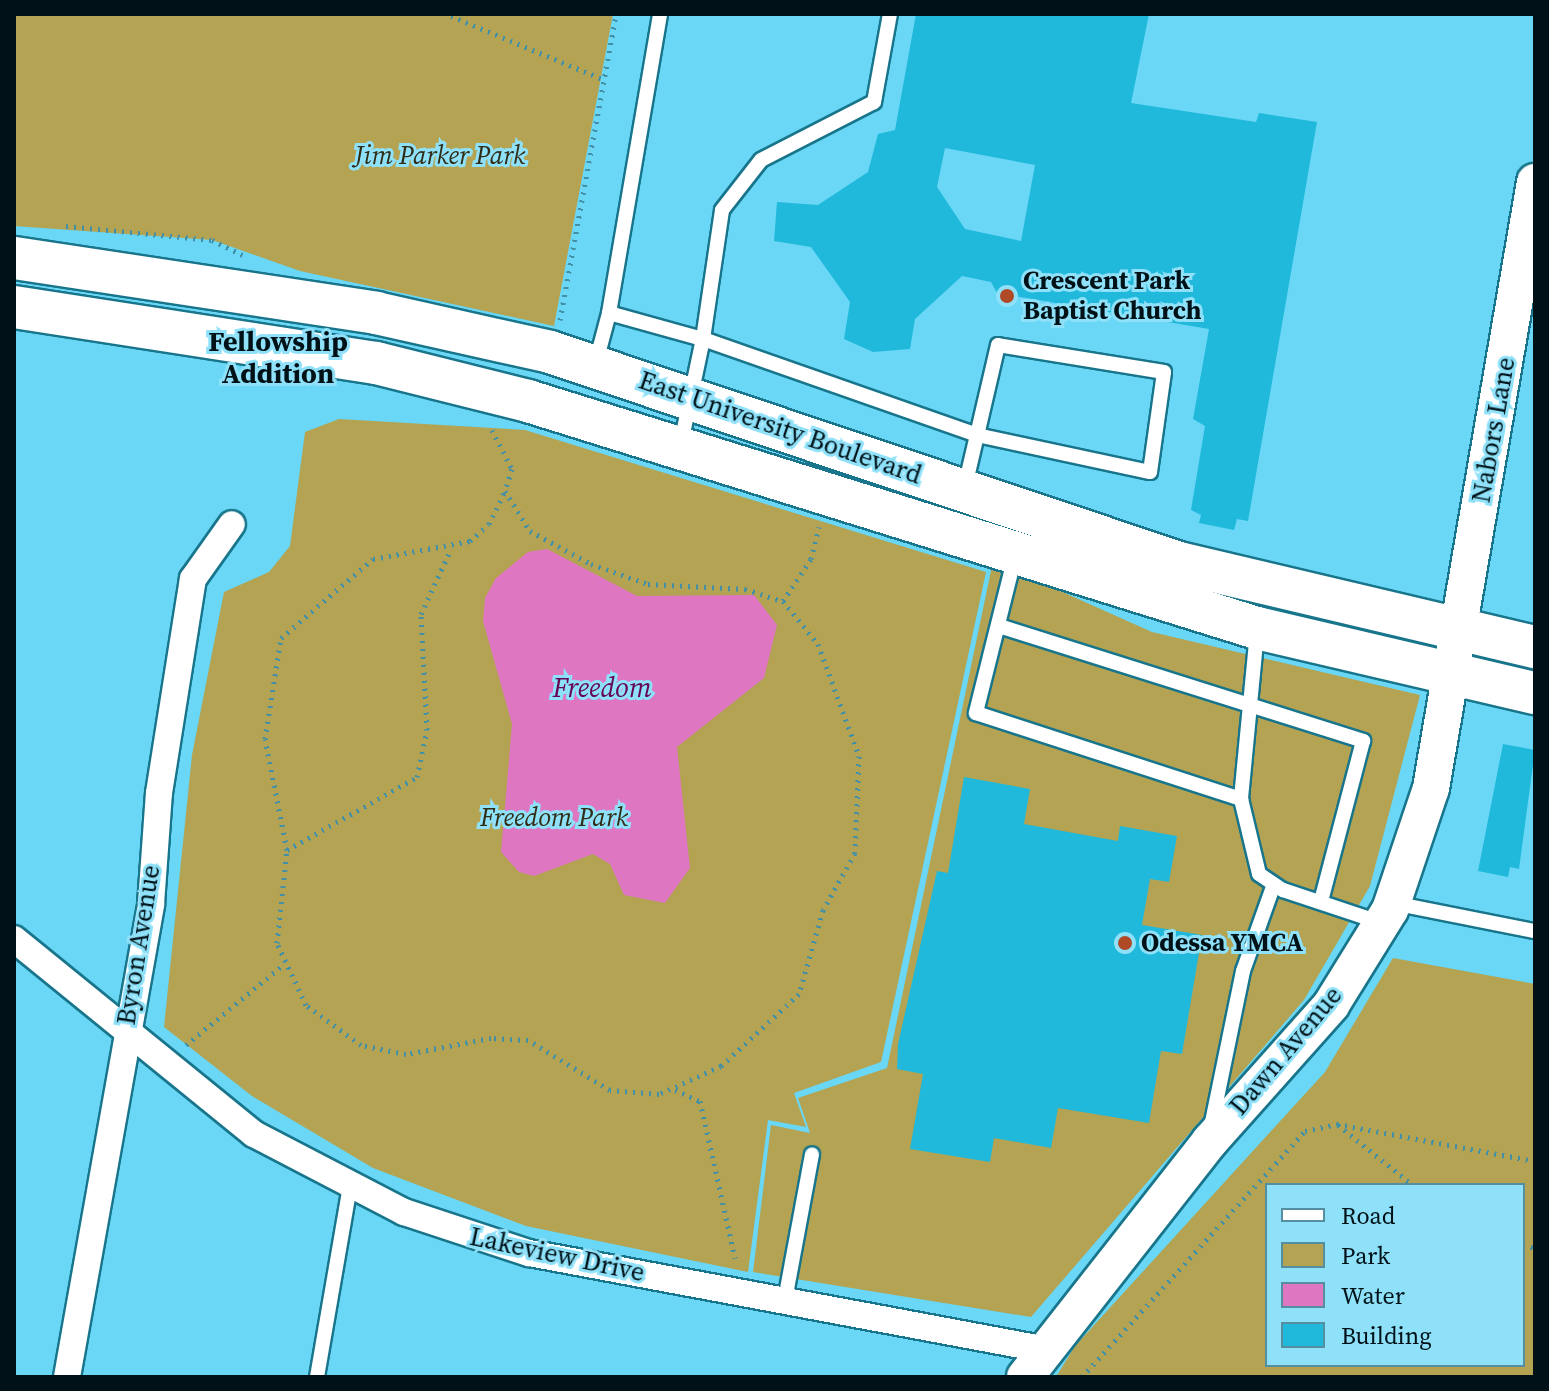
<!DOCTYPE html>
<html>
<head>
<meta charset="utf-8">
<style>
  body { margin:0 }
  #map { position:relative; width:1549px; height:1391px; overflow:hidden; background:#69d7f5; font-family:"Source Serif 4",serif }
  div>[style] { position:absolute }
  .green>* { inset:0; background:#b3a353 }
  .water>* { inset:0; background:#de76c2 }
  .building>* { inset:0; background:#20b9db }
  .path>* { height:5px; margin-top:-2.5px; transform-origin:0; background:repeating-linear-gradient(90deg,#4390a6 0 2px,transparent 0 8px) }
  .roads { filter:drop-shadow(2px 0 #18758b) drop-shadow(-2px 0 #18758b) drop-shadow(0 2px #18758b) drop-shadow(0 -2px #18758b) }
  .lane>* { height:14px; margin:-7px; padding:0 7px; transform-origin:7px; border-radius:7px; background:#fff }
  .street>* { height:26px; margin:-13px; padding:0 13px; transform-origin:13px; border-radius:13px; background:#fff }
  .secondary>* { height:36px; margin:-18px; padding:0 18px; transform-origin:18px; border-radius:18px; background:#fff }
  .primary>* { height:42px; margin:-21px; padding:0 21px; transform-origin:21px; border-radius:21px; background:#fff }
  .dots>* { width:22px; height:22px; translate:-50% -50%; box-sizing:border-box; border:4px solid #8ee1f9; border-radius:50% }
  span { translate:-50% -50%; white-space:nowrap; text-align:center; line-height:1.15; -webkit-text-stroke:6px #8ee1f9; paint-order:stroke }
  .park-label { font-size:26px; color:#312c15; font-style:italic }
  .poi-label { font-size:26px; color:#001218; font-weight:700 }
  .left { translate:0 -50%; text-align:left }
  .street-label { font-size:26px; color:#001218 }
  .neighbourhood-label { font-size:28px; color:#001218; font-weight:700 }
  .water-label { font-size:28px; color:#670454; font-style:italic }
  .frame { position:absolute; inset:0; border:16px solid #001218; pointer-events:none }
  .legend { position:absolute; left:1265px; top:1183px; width:260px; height:184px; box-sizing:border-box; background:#8ee1f9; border:2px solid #558e9f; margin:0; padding:10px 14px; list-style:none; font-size:24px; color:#001218 }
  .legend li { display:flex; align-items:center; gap:16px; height:40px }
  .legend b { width:40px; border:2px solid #558e9f }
</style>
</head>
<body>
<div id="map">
  <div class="green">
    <div style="clip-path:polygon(14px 14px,613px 14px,554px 326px,300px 271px,212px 240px,14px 226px)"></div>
    <div style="clip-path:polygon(339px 419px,525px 430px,986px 572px,881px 1062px,794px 1093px,806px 1127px,768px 1120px,748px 1272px,526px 1226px,373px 1168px,252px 1096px,164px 1027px,192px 755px,224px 592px,269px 572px,290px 546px,305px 432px)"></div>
    <div style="clip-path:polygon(993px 561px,1152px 632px,1420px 695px,1370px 886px,1304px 1000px,1031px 1317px,753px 1272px,771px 1125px,810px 1133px,798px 1098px,887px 1068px)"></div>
    <div style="clip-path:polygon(evenodd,1393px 958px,1535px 984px,1535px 1377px,1056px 1377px,1075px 1346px,1325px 1072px,1393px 958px,1267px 1185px,1523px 1185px,1523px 1365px,1267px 1365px,1267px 1185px)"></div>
  </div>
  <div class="water">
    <div style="clip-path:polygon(547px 549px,637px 596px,754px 595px,777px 625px,764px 678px,677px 747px,690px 868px,665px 903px,624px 895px,610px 864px,593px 854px,534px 876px,519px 872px,501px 852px,512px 724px,483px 621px,485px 598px,496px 578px,528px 552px)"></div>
  </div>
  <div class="building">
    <div style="clip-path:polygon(evenodd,916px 14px,1149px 14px,1131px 103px,1256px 122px,1259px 113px,1317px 122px,1248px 521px,1237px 519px,1234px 530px,1199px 523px,1201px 515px,1191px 510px,1205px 426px,1193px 419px,1209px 329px,997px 293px,991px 282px,962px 276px,915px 319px,910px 349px,873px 352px,844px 339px,850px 302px,811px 247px,774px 241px,777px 202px,818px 205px,868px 172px,878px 134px,895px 130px,916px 14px,945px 148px,1035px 165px,1021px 241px,965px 229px,937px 187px,945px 148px)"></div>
    <div style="clip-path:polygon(1503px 744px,1535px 750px,1519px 869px,1510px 867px,1508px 877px,1478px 871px)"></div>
    <div style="clip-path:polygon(964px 777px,1030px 789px,1024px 824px,1118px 841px,1120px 826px,1177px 836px,1169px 882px,1150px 879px,1142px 925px,1202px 935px,1182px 1054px,1161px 1051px,1149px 1123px,1058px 1108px,1051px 1148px,994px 1138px,990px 1162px,910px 1149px,923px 1074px,897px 1069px,898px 1044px,937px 871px,948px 873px)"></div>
  </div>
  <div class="path">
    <div style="left:451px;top:16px;width:167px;rotate:22.6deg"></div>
    <div style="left:66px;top:226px;width:147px;rotate:5.5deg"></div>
    <div style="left:212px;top:240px;width:34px;rotate:26deg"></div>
    <div style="left:560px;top:320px;width:311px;rotate:-79.6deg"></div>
    <div style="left:492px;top:430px;width:44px;rotate:62.9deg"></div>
    <div style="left:512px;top:469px;width:23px;rotate:108deg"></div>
    <div style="left:505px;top:491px;width:47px;rotate:58deg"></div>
    <div style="left:530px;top:531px;width:69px;rotate:28.4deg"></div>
    <div style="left:591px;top:564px;width:60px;rotate:19.3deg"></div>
    <div style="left:648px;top:584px;width:97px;rotate:3deg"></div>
    <div style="left:745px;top:589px;width:40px;rotate:18deg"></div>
    <div style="left:783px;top:601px;width:55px;rotate:50.9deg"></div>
    <div style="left:818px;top:644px;width:119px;rotate:69.9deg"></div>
    <div style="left:859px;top:756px;width:97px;rotate:92.4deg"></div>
    <div style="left:855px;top:853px;width:65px;rotate:119.3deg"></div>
    <div style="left:823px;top:910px;width:87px;rotate:105.9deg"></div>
    <div style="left:799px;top:994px;width:106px;rotate:137.3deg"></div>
    <div style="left:721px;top:1066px;width:68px;rotate:155.7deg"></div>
    <div style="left:659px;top:1094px;width:49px;rotate:-175.3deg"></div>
    <div style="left:610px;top:1090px;width:96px;rotate:-148.6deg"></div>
    <div style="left:528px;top:1040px;width:37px;rotate:-177deg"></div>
    <div style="left:491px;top:1038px;width:86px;rotate:169.3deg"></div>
    <div style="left:406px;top:1054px;width:46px;rotate:-168.7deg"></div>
    <div style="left:361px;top:1045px;width:68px;rotate:-144deg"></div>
    <div style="left:306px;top:1005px;width:68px;rotate:-115.1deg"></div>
    <div style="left:277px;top:943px;width:94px;rotate:-83.9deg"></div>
    <div style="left:287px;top:850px;width:113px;rotate:-101.2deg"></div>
    <div style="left:265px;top:739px;width:102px;rotate:-81deg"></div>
    <div style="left:281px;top:638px;width:121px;rotate:-40.7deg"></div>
    <div style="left:373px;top:559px;width:99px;rotate:-10.5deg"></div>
    <div style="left:470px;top:541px;width:25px;rotate:-42deg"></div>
    <div style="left:489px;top:524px;width:37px;rotate:-64deg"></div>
    <div style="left:783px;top:601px;width:50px;rotate:-56.3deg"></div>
    <div style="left:811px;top:559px;width:33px;rotate:-76deg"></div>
    <div style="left:287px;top:850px;width:149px;rotate:-29.3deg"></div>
    <div style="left:417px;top:777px;width:48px;rotate:-78deg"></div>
    <div style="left:427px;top:730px;width:116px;rotate:-93deg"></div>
    <div style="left:421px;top:614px;width:72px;rotate:-65.2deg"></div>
    <div style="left:186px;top:1045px;width:126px;rotate:-39.5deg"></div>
    <div style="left:675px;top:1090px;width:27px;rotate:24deg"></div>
    <div style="left:700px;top:1101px;width:161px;rotate:77.4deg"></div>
    <div style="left:1338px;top:1125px;width:96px;rotate:38.7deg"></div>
    <div style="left:1523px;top:1245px;width:12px;rotate:14deg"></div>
    <div style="left:1082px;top:1377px;width:332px;rotate:-47.8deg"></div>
    <div style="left:1305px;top:1131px;width:33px;rotate:-12deg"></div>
    <div style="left:1337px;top:1124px;width:201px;rotate:10.6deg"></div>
  </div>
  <div class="roads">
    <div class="lane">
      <div style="left:609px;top:313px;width:303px;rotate:-80.3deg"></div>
      <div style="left:596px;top:362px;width:51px;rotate:-75.1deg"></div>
      <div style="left:609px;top:313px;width:98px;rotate:15.5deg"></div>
      <div style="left:703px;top:339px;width:130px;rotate:-81.6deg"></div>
      <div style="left:722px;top:210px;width:63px;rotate:-52deg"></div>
      <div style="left:761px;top:160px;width:127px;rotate:-27.2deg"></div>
      <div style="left:874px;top:102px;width:89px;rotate:-79.7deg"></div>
      <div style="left:681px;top:443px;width:106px;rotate:-78.1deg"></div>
      <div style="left:703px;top:339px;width:290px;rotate:19.3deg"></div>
      <div style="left:977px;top:435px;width:177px;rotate:12.1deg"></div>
      <div style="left:1150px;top:472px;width:101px;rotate:-82deg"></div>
      <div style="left:1164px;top:372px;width:168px;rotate:-170.8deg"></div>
      <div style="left:998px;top:345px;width:92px;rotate:103.1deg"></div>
      <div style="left:977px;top:435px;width:52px;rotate:103.2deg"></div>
      <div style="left:1015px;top:556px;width:162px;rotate:104deg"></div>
      <div style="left:976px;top:713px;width:279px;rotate:18deg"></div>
      <div style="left:999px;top:626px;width:382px;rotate:17.5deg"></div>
      <div style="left:1363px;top:741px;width:165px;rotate:104.7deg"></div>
      <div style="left:1257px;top:632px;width:168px;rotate:95.5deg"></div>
      <div style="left:1241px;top:799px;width:77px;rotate:76.5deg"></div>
      <div style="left:1259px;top:874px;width:29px;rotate:34deg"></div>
      <div style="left:1283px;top:890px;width:104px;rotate:18.4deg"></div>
      <div style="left:1393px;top:903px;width:145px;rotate:11.2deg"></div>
      <div style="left:1211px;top:1127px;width:159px;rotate:-78.4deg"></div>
      <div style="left:1243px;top:971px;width:92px;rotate:-70.4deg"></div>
      <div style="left:785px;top:1300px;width:148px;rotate:-79.5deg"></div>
      <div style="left:317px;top:1377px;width:195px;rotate:-80.2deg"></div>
    </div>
    <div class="street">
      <div style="left:14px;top:939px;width:309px;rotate:39.1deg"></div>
      <div style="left:254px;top:1134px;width:169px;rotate:27.5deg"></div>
      <div style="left:404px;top:1212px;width:132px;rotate:18.2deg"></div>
      <div style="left:529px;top:1253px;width:522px;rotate:10.6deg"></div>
      <div style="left:67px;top:1377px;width:480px;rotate:-79.9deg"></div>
      <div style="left:151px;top:904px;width:111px;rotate:-85.9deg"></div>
      <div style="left:159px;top:793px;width:217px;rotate:-81deg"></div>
      <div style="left:193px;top:579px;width:67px;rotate:-54.7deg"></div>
    </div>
    <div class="secondary">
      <div style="left:1025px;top:1377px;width:300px;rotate:-51.9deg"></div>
      <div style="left:1210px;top:1141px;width:182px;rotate:-48.3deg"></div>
      <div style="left:1331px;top:1005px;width:112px;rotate:-58.2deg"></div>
      <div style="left:1390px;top:910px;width:129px;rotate:-71.4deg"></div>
      <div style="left:1431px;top:788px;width:615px;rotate:-80.26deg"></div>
    </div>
    <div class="primary">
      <div style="left:14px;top:258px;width:366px;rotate:8.6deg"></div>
      <div style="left:376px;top:313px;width:178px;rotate:12.6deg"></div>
      <div style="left:550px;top:352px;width:663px;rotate:18.54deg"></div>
      <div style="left:1179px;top:563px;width:366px;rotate:13.3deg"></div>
      <div style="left:14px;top:307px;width:366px;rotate:8.8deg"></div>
      <div style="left:376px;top:363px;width:157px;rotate:14deg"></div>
      <div style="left:528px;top:401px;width:764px;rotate:17.3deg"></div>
      <div style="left:1257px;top:628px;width:285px;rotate:13.2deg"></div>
    </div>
  </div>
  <div class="dots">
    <div style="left:1007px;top:296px;background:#b04926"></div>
    <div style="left:1125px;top:943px;background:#b04926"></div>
  </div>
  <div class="park-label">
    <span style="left:440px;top:156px">Jim Parker Park</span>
    <span style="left:554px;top:818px">Freedom Park</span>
  </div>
  <div class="poi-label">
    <span class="left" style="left:1023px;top:296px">Crescent Park<br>Baptist Church</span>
    <span class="left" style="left:1141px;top:943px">Odessa YMCA</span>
  </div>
  <div class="street-label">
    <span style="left:780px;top:428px;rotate:19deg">East University Boulevard</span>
    <span style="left:1494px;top:430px;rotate:-80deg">Nabors Lane</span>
    <span style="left:139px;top:945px;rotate:-81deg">Byron Avenue</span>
    <span style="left:1286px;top:1051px;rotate:-50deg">Dawn Avenue</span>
    <span style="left:557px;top:1255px;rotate:12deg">Lakeview Drive</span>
  </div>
  <div class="neighbourhood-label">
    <span style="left:278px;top:357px">Fellowship<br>Addition</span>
  </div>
  <div class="water-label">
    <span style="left:602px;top:687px">Freedom</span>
  </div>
  <div class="frame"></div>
  <ul class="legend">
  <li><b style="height:10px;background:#fff"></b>Road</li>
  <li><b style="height:22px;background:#b3a353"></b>Park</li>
  <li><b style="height:22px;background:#de76c2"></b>Water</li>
  <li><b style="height:22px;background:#20b9db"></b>Building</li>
  </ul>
</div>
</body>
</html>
